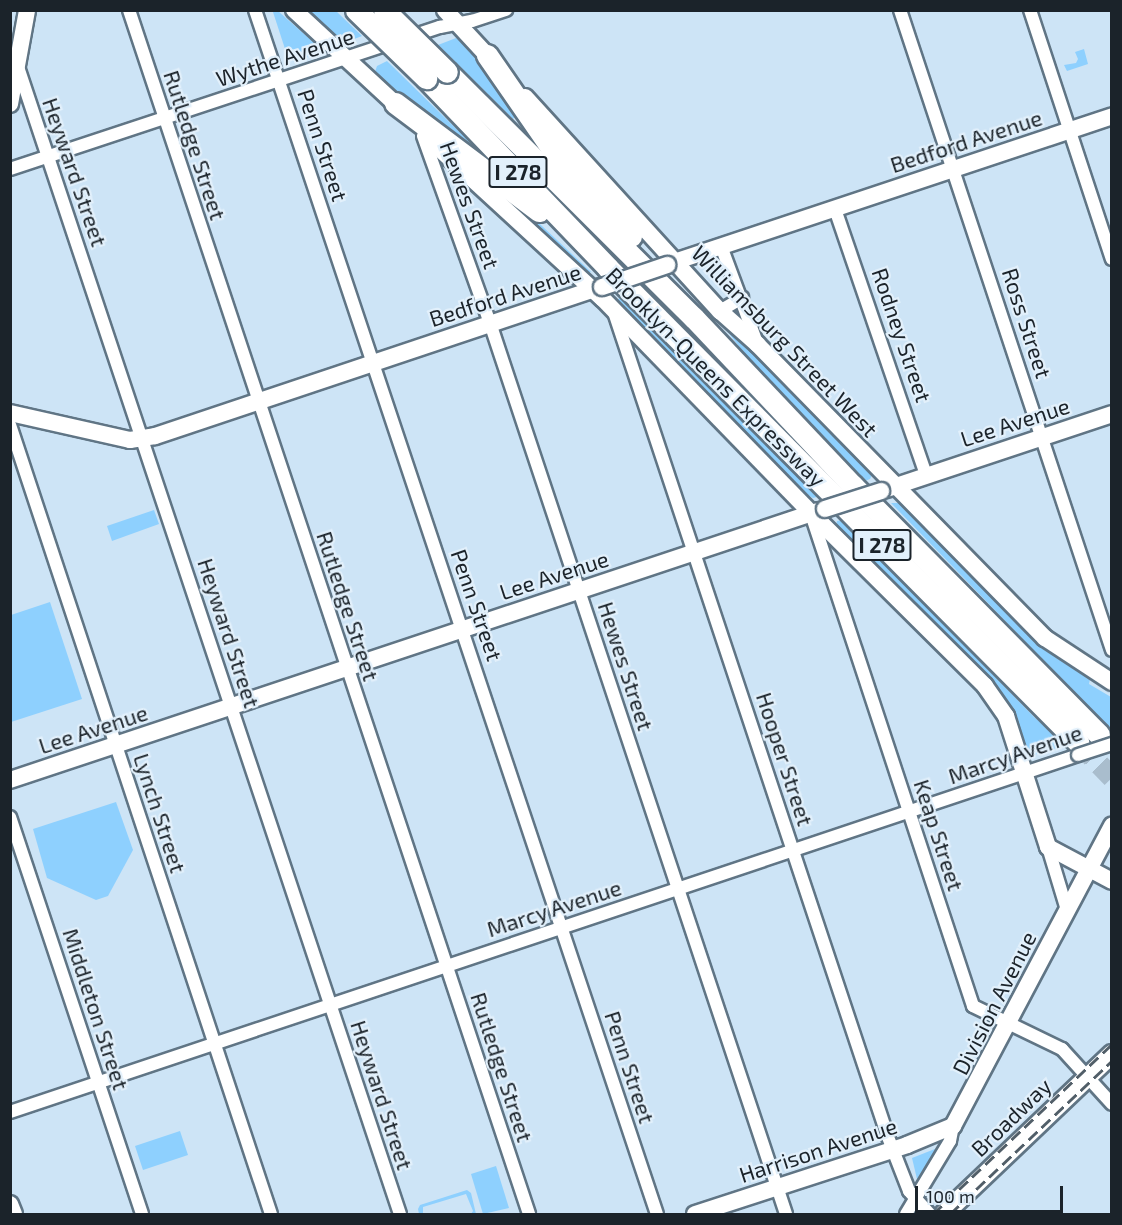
<!DOCTYPE html>
<html>
<head>
<meta charset="utf-8">
<style>
  body { margin:0 }
  #map { position:relative; width:1122px; height:1225px; overflow:hidden; background:#cde4f6; font-family:"Exo 2",sans-serif }
  div>[style] { position:absolute }
  .green>* { inset:0; background:#8ed0fe }
  .highway-tunnel>* { height:21px; margin-top:-10.5px; transform-origin:0; background:repeating-linear-gradient(90deg,#a9bdcd 0 21px,transparent 0 31px) }
  .roads { filter:drop-shadow(2px 0 #607585) drop-shadow(-2px 0 #607585) drop-shadow(0 2px #607585) drop-shadow(0 -2px #607585) }
  .street>* { height:12px; margin:-6px; padding:0 6px; transform-origin:6px; border-radius:6px; background:#fff }
  .secondary>* { height:16px; margin:-8px; padding:0 8px; transform-origin:8px; border-radius:8px; background:#fff }
  .primary>* { height:18px; margin:-9px; padding:0 9px; transform-origin:9px; border-radius:9px; background:#fff }
  .highway>* { height:21px; margin:-10.5px; padding:0 10.5px; transform-origin:10.5px; border-radius:10.5px; background:#fff }
  .rail>* { height:3px; margin-top:-1.5px; transform-origin:0; background:repeating-linear-gradient(90deg,#515e68 0 12px,transparent 0 18px) }
  .bridges { filter:drop-shadow(2px 0 #607585) drop-shadow(-2px 0 #607585) drop-shadow(0 2px #607585) drop-shadow(0 -2px #607585) }
  .street-bridge>* { height:12px; margin:-6px; padding:0 6px; transform-origin:6px; border-radius:6px; background:#fff }
  .secondary-bridge>* { height:16px; margin:-8px; padding:0 8px; transform-origin:8px; border-radius:8px; background:#fff }
  .highway-bridge>* { height:21px; margin:-10.5px; padding:0 10.5px; transform-origin:10.5px; border-radius:10.5px; background:#fff }
  span { translate:-50% -50%; white-space:nowrap; text-align:center; line-height:1.15; -webkit-text-stroke:4.5px #e2f0fb; paint-order:stroke }
  .shield-label span { padding:2px 4px; background:#e2f0fb; border:2px solid; border-radius:4px; -webkit-text-stroke-width:0 }
  .shield-label { font-size:21px; color:#1b232a; font-weight:700 }
  .street-label { font-size:22px; color:#1b232a }
  .frame { position:absolute; inset:0; border:12px solid #1b232a; pointer-events:none }
  .scale { position:absolute; left:915px; top:1186px; width:148px; height:27px; box-sizing:border-box; border:3px solid #1b232a; border-top:0; padding-left:8px; font-size:18px; line-height:21px; white-space:nowrap; color:#1b232a; -webkit-text-stroke:4px #e2f0fb; paint-order:stroke }
</style>
</head>
<body>
<div id="map">
  <div class="green">
    <div style="clip-path:polygon(278px 11px,320px 48px,320px 53px,294px 62px,287px 55px,273px 12px)"></div>
    <div style="clip-path:polygon(305px 11px,336px 11px,362px 36px,349px 41px,338px 39px)"></div>
    <div style="clip-path:polygon(456px 38px,465px 43px,485px 68px,515px 116px,513px 119px,438px 45px)"></div>
    <div style="clip-path:polygon(1084px 49px,1088px 64px,1067px 71px,1064px 65px,1076px 63px,1078px 59px,1075px 52px)"></div>
    <div style="clip-path:polygon(387px 61px,478px 150px,478px 153px,417px 112px,379px 80px,375px 72px,377px 66px)"></div>
    <div style="clip-path:polygon(483px 178px,510px 196px,591px 272px,586px 273px)"></div>
    <div style="clip-path:polygon(620px 298px,724px 402px,820px 496px,813px 498px,808px 495px,769px 458px,616px 300px)"></div>
    <div style="clip-path:polygon(710px 309px,872px 475px,870px 479px,865px 481px,748px 358px)"></div>
    <div style="clip-path:polygon(891px 503px,899px 503px,1053px 655px,1090px 679px,1089px 684px,1111px 697px,1111px 730px)"></div>
    <div style="clip-path:polygon(154px 510px,159px 524px,112px 541px,107px 526px)"></div>
    <div style="clip-path:polygon(843px 520px,1034px 717px,1068px 745px,1034px 755px,1028px 752px,1014px 716px,995px 686px,836px 525px,837px 521px)"></div>
    <div style="clip-path:polygon(50px 602px,82px 699px,11px 722px,11px 615px)"></div>
    <div style="clip-path:polygon(116px 802px,133px 850px,108px 896px,96px 900px,47px 878px,33px 829px)"></div>
    <div style="clip-path:polygon(180px 1131px,188px 1155px,143px 1170px,135px 1146px)"></div>
    <div style="clip-path:polygon(940px 1147px,922px 1181px,917px 1179px,912px 1158px)"></div>
    <div style="clip-path:polygon(496px 1166px,509px 1208px,483px 1214px,471px 1174px)"></div>
    <div style="clip-path:polygon(467px 1190px,471px 1193px,476px 1214px,471px 1214px,473px 1211px,466px 1194px,423px 1207px,423px 1214px,419px 1214px,418px 1209px,420px 1205px)"></div>
  </div>
  <div class="highway-tunnel">
    <div style="left:1078px;top:742px;width:49px;rotate:45.8deg"></div>
  </div>
  <div class="roads">
    <div class="street">
      <div style="left:129px;top:10px;width:1269px;rotate:71.62deg"></div>
      <div style="left:255px;top:10px;width:1269px;rotate:71.54deg"></div>
      <div style="left:900px;top:10px;width:674px;rotate:71.67deg"></div>
      <div style="left:1030px;top:10px;width:262px;rotate:71.8deg"></div>
      <div style="left:18px;top:67px;width:1209px;rotate:71.58deg"></div>
      <div style="left:423px;top:136px;width:199px;rotate:70.3deg"></div>
      <div style="left:490px;top:323px;width:939px;rotate:71.62deg"></div>
      <div style="left:10px;top:169px;width:453px;rotate:-18.3deg"></div>
      <div style="left:440px;top:27px;width:33px;rotate:-11deg"></div>
      <div style="left:472px;top:21px;width:36px;rotate:-18deg"></div>
      <div style="left:835px;top:209px;width:281px;rotate:71.1deg"></div>
      <div style="left:721px;top:246px;width:103px;rotate:69.6deg"></div>
      <div style="left:720px;top:311px;width:26px;rotate:-31deg"></div>
      <div style="left:614px;top:312px;width:869px;rotate:71.63deg"></div>
      <div style="left:888px;top:1137px;width:58px;rotate:68.7deg"></div>
      <div style="left:909px;top:1191px;width:31px;rotate:48deg"></div>
      <div style="left:10px;top:425px;width:831px;rotate:71.7deg"></div>
      <div style="left:811px;top:514px;width:518px;rotate:71.77deg"></div>
      <div style="left:973px;top:1006px;width:99px;rotate:25.8deg"></div>
      <div style="left:1062px;top:1049px;width:74px;rotate:47.7deg"></div>
      <div style="left:10px;top:817px;width:418px;rotate:71.6deg"></div>
      <div style="left:1048px;top:847px;width:66px;rotate:73.2deg"></div>
      <div style="left:10px;top:1112px;width:1126px;rotate:-18.48deg"></div>
      <div style="left:906px;top:1214px;width:85px;rotate:-58.9deg"></div>
      <div style="left:950px;top:1141px;width:15px;rotate:-79deg"></div>
    </div>
    <div class="secondary">
      <div style="left:294px;top:10px;width:147px;rotate:42.8deg"></div>
      <div style="left:445px;top:10px;width:74px;rotate:47.2deg"></div>
      <div style="left:525px;top:97px;width:290px;rotate:47.7deg"></div>
      <div style="left:720px;top:311px;width:50px;rotate:41.7deg"></div>
      <div style="left:757px;top:344px;width:412px;rotate:45.6deg"></div>
      <div style="left:1045px;top:638px;width:80px;rotate:33.3deg"></div>
      <div style="left:10px;top:104px;width:96px;rotate:-79.7deg"></div>
      <div style="left:430px;top:140px;width:235px;rotate:42.6deg"></div>
      <div style="left:603px;top:299px;width:298px;rotate:45.8deg"></div>
      <div style="left:811px;top:513px;width:245px;rotate:44.8deg"></div>
      <div style="left:985px;top:686px;width:37px;rotate:55deg"></div>
      <div style="left:1006px;top:716px;width:138px;rotate:72.2deg"></div>
      <div style="left:1048px;top:847px;width:72px;rotate:28deg"></div>
      <div style="left:668px;top:264px;width:468px;rotate:-18.4deg"></div>
      <div style="left:10px;top:413px;width:123px;rotate:12.7deg"></div>
      <div style="left:130px;top:440px;width:25px;rotate:-9deg"></div>
      <div style="left:155px;top:436px;width:470px;rotate:-18.5deg"></div>
      <div style="left:887px;top:489px;width:237px;rotate:-18.4deg"></div>
      <div style="left:10px;top:780px;width:852px;rotate:-18.41deg"></div>
      <div style="left:10px;top:1204px;width:11px;rotate:68deg"></div>
      <div style="left:695px;top:1214px;width:223px;rotate:-18deg"></div>
      <div style="left:907px;top:1145px;width:50px;rotate:-22.4deg"></div>
      <div style="left:953px;top:1126px;width:340px;rotate:-62.1deg"></div>
    </div>
    <div class="primary">
      <div style="left:944px;top:1214px;width:232px;rotate:-43.6deg"></div>
    </div>
    <div class="highway">
      <div style="left:487px;top:55px;width:118px;rotate:55.4deg"></div>
      <div style="left:554px;top:152px;width:114px;rotate:47.5deg"></div>
      <div style="left:447px;top:72px;width:349px;rotate:44.9deg"></div>
      <div style="left:694px;top:318px;width:230px;rotate:46.6deg"></div>
      <div style="left:852px;top:485px;width:351px;rotate:45.3deg"></div>
      <div style="left:426px;top:78px;width:263px;rotate:46.2deg"></div>
      <div style="left:608px;top:268px;width:668px;rotate:45.24deg"></div>
      <div style="left:395px;top:103px;width:180px;rotate:36.9deg"></div>
    </div>
  </div>
  <div class="rail">
    <div style="left:933px;top:1214px;width:247px;rotate:-43.5deg"></div>
    <div style="left:950px;top:1214px;width:223px;rotate:-43.4deg"></div>
  </div>
  <div class="bridges">
    <div class="street-bridge">
      <div style="left:1078px;top:755px;width:36px;rotate:-18deg"></div>
    </div>
    <div class="secondary-bridge">
      <div style="left:602px;top:287px;width:69px;rotate:-18.7deg"></div>
      <div style="left:825px;top:509px;width:59px;rotate:-17.8deg"></div>
    </div>
    <div class="highway-bridge">
      <div style="left:356px;top:10px;width:98px;rotate:44.2deg"></div>
      <div style="left:384px;top:10px;width:88px;rotate:44.5deg"></div>
    </div>
  </div>
  <div class="shield-label">
    <span style="left:518px;top:172px">I 278</span>
    <span style="left:882px;top:545px">I 278</span>
  </div>
  <div class="street-label">
    <span style="left:285px;top:57px;rotate:-18deg">Wythe Avenue</span>
    <span style="left:966px;top:141px;rotate:-18deg">Bedford Avenue</span>
    <span style="left:195px;top:145px;rotate:72deg">Rutledge Street</span>
    <span style="left:323px;top:145px;rotate:72deg">Penn Street</span>
    <span style="left:75px;top:172px;rotate:71deg">Heyward Street</span>
    <span style="left:470px;top:205px;rotate:70deg">Hewes Street</span>
    <span style="left:505px;top:295px;rotate:-18deg">Bedford Avenue</span>
    <span style="left:1027px;top:323px;rotate:72deg">Ross Street</span>
    <span style="left:902px;top:335px;rotate:71deg">Rodney Street</span>
    <span style="left:785px;top:341px;rotate:46deg">Williamsburg Street West</span>
    <span style="left:716px;top:377px;rotate:45deg">Brooklyn-Queens Expressway</span>
    <span style="left:1015px;top:422px;rotate:-18deg">Lee Avenue</span>
    <span style="left:554px;top:575px;rotate:-18deg">Lee Avenue</span>
    <span style="left:477px;top:605px;rotate:71deg">Penn Street</span>
    <span style="left:348px;top:606px;rotate:72deg">Rutledge Street</span>
    <span style="left:229px;top:633px;rotate:72deg">Heyward Street</span>
    <span style="left:626px;top:666px;rotate:72deg">Hewes Street</span>
    <span style="left:93px;top:729px;rotate:-18deg">Lee Avenue</span>
    <span style="left:1015px;top:754px;rotate:-19deg">Marcy Avenue</span>
    <span style="left:785px;top:759px;rotate:72deg">Hooper Street</span>
    <span style="left:160px;top:813px;rotate:72deg">Lynch Street</span>
    <span style="left:939px;top:835px;rotate:72deg">Keap Street</span>
    <span style="left:554px;top:908px;rotate:-18deg">Marcy Avenue</span>
    <span style="left:994px;top:1003px;rotate:-63deg">Division Avenue</span>
    <span style="left:96px;top:1009px;rotate:72deg">Middleton Street</span>
    <span style="left:502px;top:1067px;rotate:72deg">Rutledge Street</span>
    <span style="left:630px;top:1067px;rotate:72deg">Penn Street</span>
    <span style="left:382px;top:1095px;rotate:72deg">Heyward Street</span>
    <span style="left:1011px;top:1117px;rotate:-44deg">Broadway</span>
    <span style="left:818px;top:1150px;rotate:-18deg">Harrison Avenue</span>
  </div>
  <div class="frame"></div>
  <div class="scale">100 m</div>
</div>
</body>
</html>
